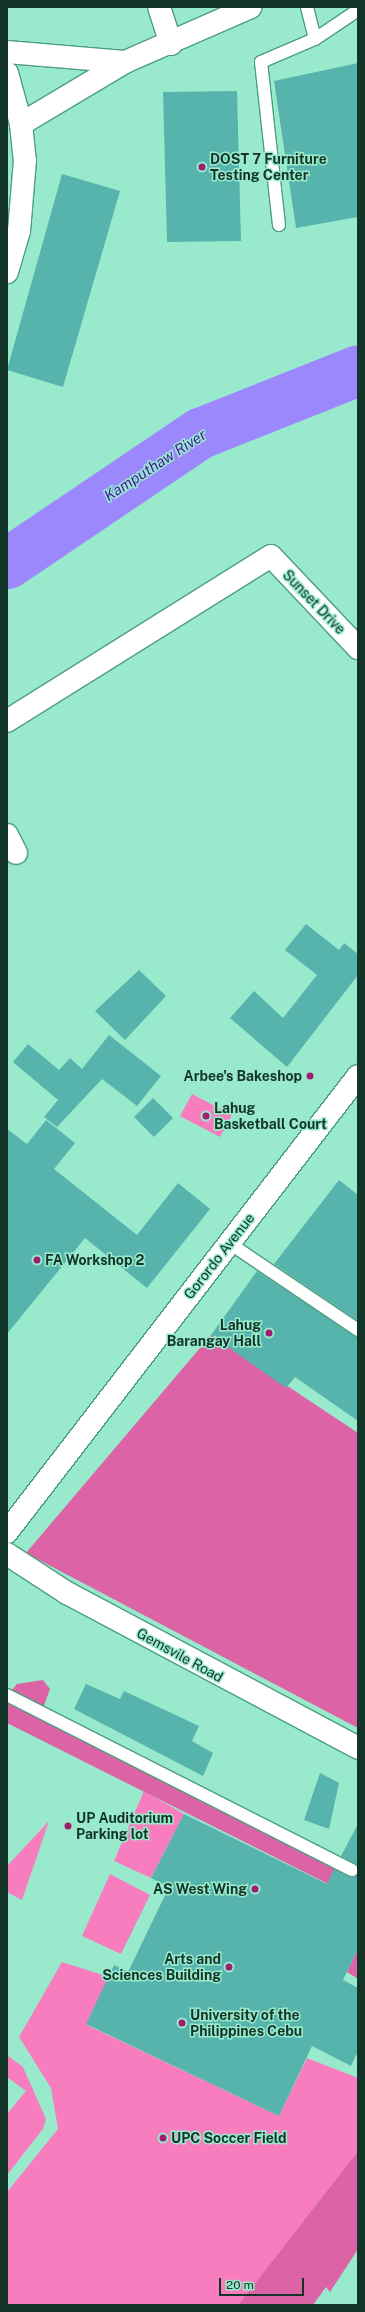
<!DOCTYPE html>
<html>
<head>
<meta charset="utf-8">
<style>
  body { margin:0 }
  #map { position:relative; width:365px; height:2312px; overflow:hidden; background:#99eacc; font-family:"Public Sans",sans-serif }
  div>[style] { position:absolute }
  .green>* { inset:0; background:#f87dbf }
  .forest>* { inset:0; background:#dc63a5 }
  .river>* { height:51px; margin:-25.5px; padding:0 25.5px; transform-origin:25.5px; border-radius:25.5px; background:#9b88fd }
  .building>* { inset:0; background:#56b4ad }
  .roads { filter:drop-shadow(1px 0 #4d9d82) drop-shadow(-1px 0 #4d9d82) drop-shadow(0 1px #4d9d82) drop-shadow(0 -1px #4d9d82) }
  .lane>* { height:12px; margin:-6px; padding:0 6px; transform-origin:6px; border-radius:6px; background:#fff }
  .street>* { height:22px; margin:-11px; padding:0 11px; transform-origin:11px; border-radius:11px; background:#fff }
  .secondary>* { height:22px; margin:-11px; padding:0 11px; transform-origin:11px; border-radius:11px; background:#fff }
  .dots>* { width:11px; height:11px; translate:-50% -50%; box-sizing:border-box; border:2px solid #99eacc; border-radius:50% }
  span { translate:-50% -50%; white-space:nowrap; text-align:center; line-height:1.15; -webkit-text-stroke:3px #99eacc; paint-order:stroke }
  .poi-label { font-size:14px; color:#123429; font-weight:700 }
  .left { translate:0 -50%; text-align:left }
  .right { translate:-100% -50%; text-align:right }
  .street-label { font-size:14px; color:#123429 }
  .water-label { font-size:15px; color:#4615a1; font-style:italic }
  .frame { position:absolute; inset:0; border:8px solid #123429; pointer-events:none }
  .scale { position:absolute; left:219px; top:2278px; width:85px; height:18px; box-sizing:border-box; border:2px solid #123429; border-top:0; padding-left:5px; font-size:12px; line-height:14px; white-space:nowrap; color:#123429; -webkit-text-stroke:3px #99eacc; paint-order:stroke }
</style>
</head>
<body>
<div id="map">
  <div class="green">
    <div style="clip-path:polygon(192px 1094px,232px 1115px,220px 1137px,180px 1116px)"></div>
    <div style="clip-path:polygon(144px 1791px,184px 1814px,151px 1878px,114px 1861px)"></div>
    <div style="clip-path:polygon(49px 1821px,22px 1900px,7px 1892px,7px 1866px)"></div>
    <div style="clip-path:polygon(110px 1874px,150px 1895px,121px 1954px,82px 1936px)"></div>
    <div style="clip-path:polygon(62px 1962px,109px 1977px,87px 2025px,279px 2116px,307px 2058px,358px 2078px,358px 2151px,238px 2305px,7px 2305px,7px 2192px,58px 2129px,51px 2088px,19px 2037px)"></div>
    <div style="clip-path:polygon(7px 2055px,23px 2067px,46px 2119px,43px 2129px,7px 2175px,7px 2114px,26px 2091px,7px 2077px)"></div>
  </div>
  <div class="forest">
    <div style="clip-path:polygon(211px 1335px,358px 1433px,358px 1728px,26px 1553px)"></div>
    <div style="clip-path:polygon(43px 1680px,50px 1689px,43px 1708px,358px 1868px,358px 1899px,7px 1723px,7px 1696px,17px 1684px)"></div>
    <div style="clip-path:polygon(358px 1949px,358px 1979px,347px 1972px)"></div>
    <div style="clip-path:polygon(358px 2151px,358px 2249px,330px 2292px,326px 2287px,313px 2305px,238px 2305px)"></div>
  </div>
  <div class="river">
    <div style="left:7px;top:563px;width:233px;rotate:-34deg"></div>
    <div style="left:200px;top:433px;width:170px;rotate:-21.7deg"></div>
  </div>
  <div class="building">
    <div style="clip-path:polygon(358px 63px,358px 217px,296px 228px,274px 81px)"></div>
    <div style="clip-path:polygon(237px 91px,241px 241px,167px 242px,163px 92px)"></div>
    <div style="clip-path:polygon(62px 174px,120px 191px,63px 387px,7px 370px)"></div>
    <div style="clip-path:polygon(306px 924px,339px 950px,344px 943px,358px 954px,358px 975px,287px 1067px,230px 1018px,254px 991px,283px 1018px,317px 975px,285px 950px)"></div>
    <div style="clip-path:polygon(139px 970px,166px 996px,125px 1040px,95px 1011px)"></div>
    <div style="clip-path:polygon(109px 1035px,161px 1076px,137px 1106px,102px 1079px,57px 1127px,44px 1117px,58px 1100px,13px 1062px,28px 1044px,59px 1070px,70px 1058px,82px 1069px)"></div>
    <div style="clip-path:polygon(153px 1098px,173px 1118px,154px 1137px,134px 1117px)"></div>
    <div style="clip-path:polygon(46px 1120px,75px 1143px,54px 1169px,137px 1235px,178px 1183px,210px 1209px,147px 1288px,85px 1238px,7px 1334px,7px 1129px,27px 1144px)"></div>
    <div style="clip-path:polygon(339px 1180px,358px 1195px,358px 1321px,274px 1264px)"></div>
    <div style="clip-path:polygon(257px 1271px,358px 1337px,358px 1421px,295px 1377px,286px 1388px,211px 1335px)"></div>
    <div style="clip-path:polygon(86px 1684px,120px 1699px,124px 1691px,199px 1726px,192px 1741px,213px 1753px,203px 1776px,74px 1709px)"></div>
    <div style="clip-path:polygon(320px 1773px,339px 1783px,329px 1829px,304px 1820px)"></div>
    <div style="clip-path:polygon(184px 1814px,327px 1884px,334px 1869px,352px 1877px,358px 1874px,358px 1949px,343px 1980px,358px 1988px,358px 2051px,351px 2066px,312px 2046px,279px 2116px,86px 2024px,114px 1965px,128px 1972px,169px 1887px,151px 1878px)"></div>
    <div style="clip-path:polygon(358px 1824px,358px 1866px,341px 1856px)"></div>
  </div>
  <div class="roads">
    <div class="lane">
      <div style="left:307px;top:7px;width:33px;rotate:76deg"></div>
      <div style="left:279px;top:225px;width:164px;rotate:-96.3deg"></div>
      <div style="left:261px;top:62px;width:59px;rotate:-23.1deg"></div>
      <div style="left:315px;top:39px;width:52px;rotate:-34deg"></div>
      <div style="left:229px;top:1243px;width:156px;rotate:34deg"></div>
      <div style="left:7px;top:1695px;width:387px;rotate:26.9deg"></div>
    </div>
    <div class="street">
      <div style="left:159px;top:7px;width:39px;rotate:72deg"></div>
      <div style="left:7px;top:52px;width:118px;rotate:4.8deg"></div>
      <div style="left:7px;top:73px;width:53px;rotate:74.6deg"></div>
      <div style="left:21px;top:124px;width:36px;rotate:84deg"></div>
      <div style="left:25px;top:160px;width:71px;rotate:94.8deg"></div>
      <div style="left:19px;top:231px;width:43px;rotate:106.3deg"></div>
      <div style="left:21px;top:124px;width:121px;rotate:-30.8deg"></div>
      <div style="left:125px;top:62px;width:137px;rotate:-23.6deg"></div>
      <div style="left:7px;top:721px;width:311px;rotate:-32deg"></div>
      <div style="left:271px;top:556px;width:127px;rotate:46.6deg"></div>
      <div style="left:7px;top:835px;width:20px;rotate:63deg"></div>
      <div style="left:7px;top:1554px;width:72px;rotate:33deg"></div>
      <div style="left:67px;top:1593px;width:330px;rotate:28deg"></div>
    </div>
    <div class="secondary">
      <div style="left:7px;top:1532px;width:575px;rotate:-52.41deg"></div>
    </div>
  </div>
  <div class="dots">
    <div style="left:202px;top:167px;background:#a01d6e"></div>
    <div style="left:310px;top:1076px;background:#a01d6e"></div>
    <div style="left:206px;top:1116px;background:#a01d6e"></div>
    <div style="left:37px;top:1260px;background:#a01d6e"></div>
    <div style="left:269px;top:1333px;background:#a01d6e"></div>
    <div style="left:68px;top:1826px;background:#a01d6e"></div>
    <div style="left:255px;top:1889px;background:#a01d6e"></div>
    <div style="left:229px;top:1967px;background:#a01d6e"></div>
    <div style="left:182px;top:2023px;background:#a01d6e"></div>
    <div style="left:163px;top:2138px;background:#a01d6e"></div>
  </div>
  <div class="poi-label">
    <span class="left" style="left:210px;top:167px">DOST 7 Furniture<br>Testing Center</span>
    <span class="right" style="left:302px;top:1076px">Arbee's Bakeshop</span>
    <span class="left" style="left:214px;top:1116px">Lahug<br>Basketball Court</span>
    <span class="left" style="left:45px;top:1260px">FA Workshop 2</span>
    <span class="right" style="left:261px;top:1333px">Lahug<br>Barangay Hall</span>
    <span class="left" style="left:76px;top:1826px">UP Auditorium<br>Parking lot</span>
    <span class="right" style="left:247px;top:1889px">AS West Wing</span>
    <span class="right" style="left:221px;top:1967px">Arts and<br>Sciences Building</span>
    <span class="left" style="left:190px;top:2023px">University of the<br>Philippines Cebu</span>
    <span class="left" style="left:171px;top:2138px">UPC Soccer Field</span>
  </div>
  <div class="street-label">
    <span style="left:314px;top:602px;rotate:46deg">Sunset Drive</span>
    <span style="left:219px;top:1256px;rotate:-52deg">Gorordo Avenue</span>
    <span style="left:180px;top:1655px;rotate:29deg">Gemsvile Road</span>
  </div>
  <div class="water-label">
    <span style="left:155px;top:465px;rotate:-33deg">Kamputhaw River</span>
  </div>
  <div class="frame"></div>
  <div class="scale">20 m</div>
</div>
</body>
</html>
